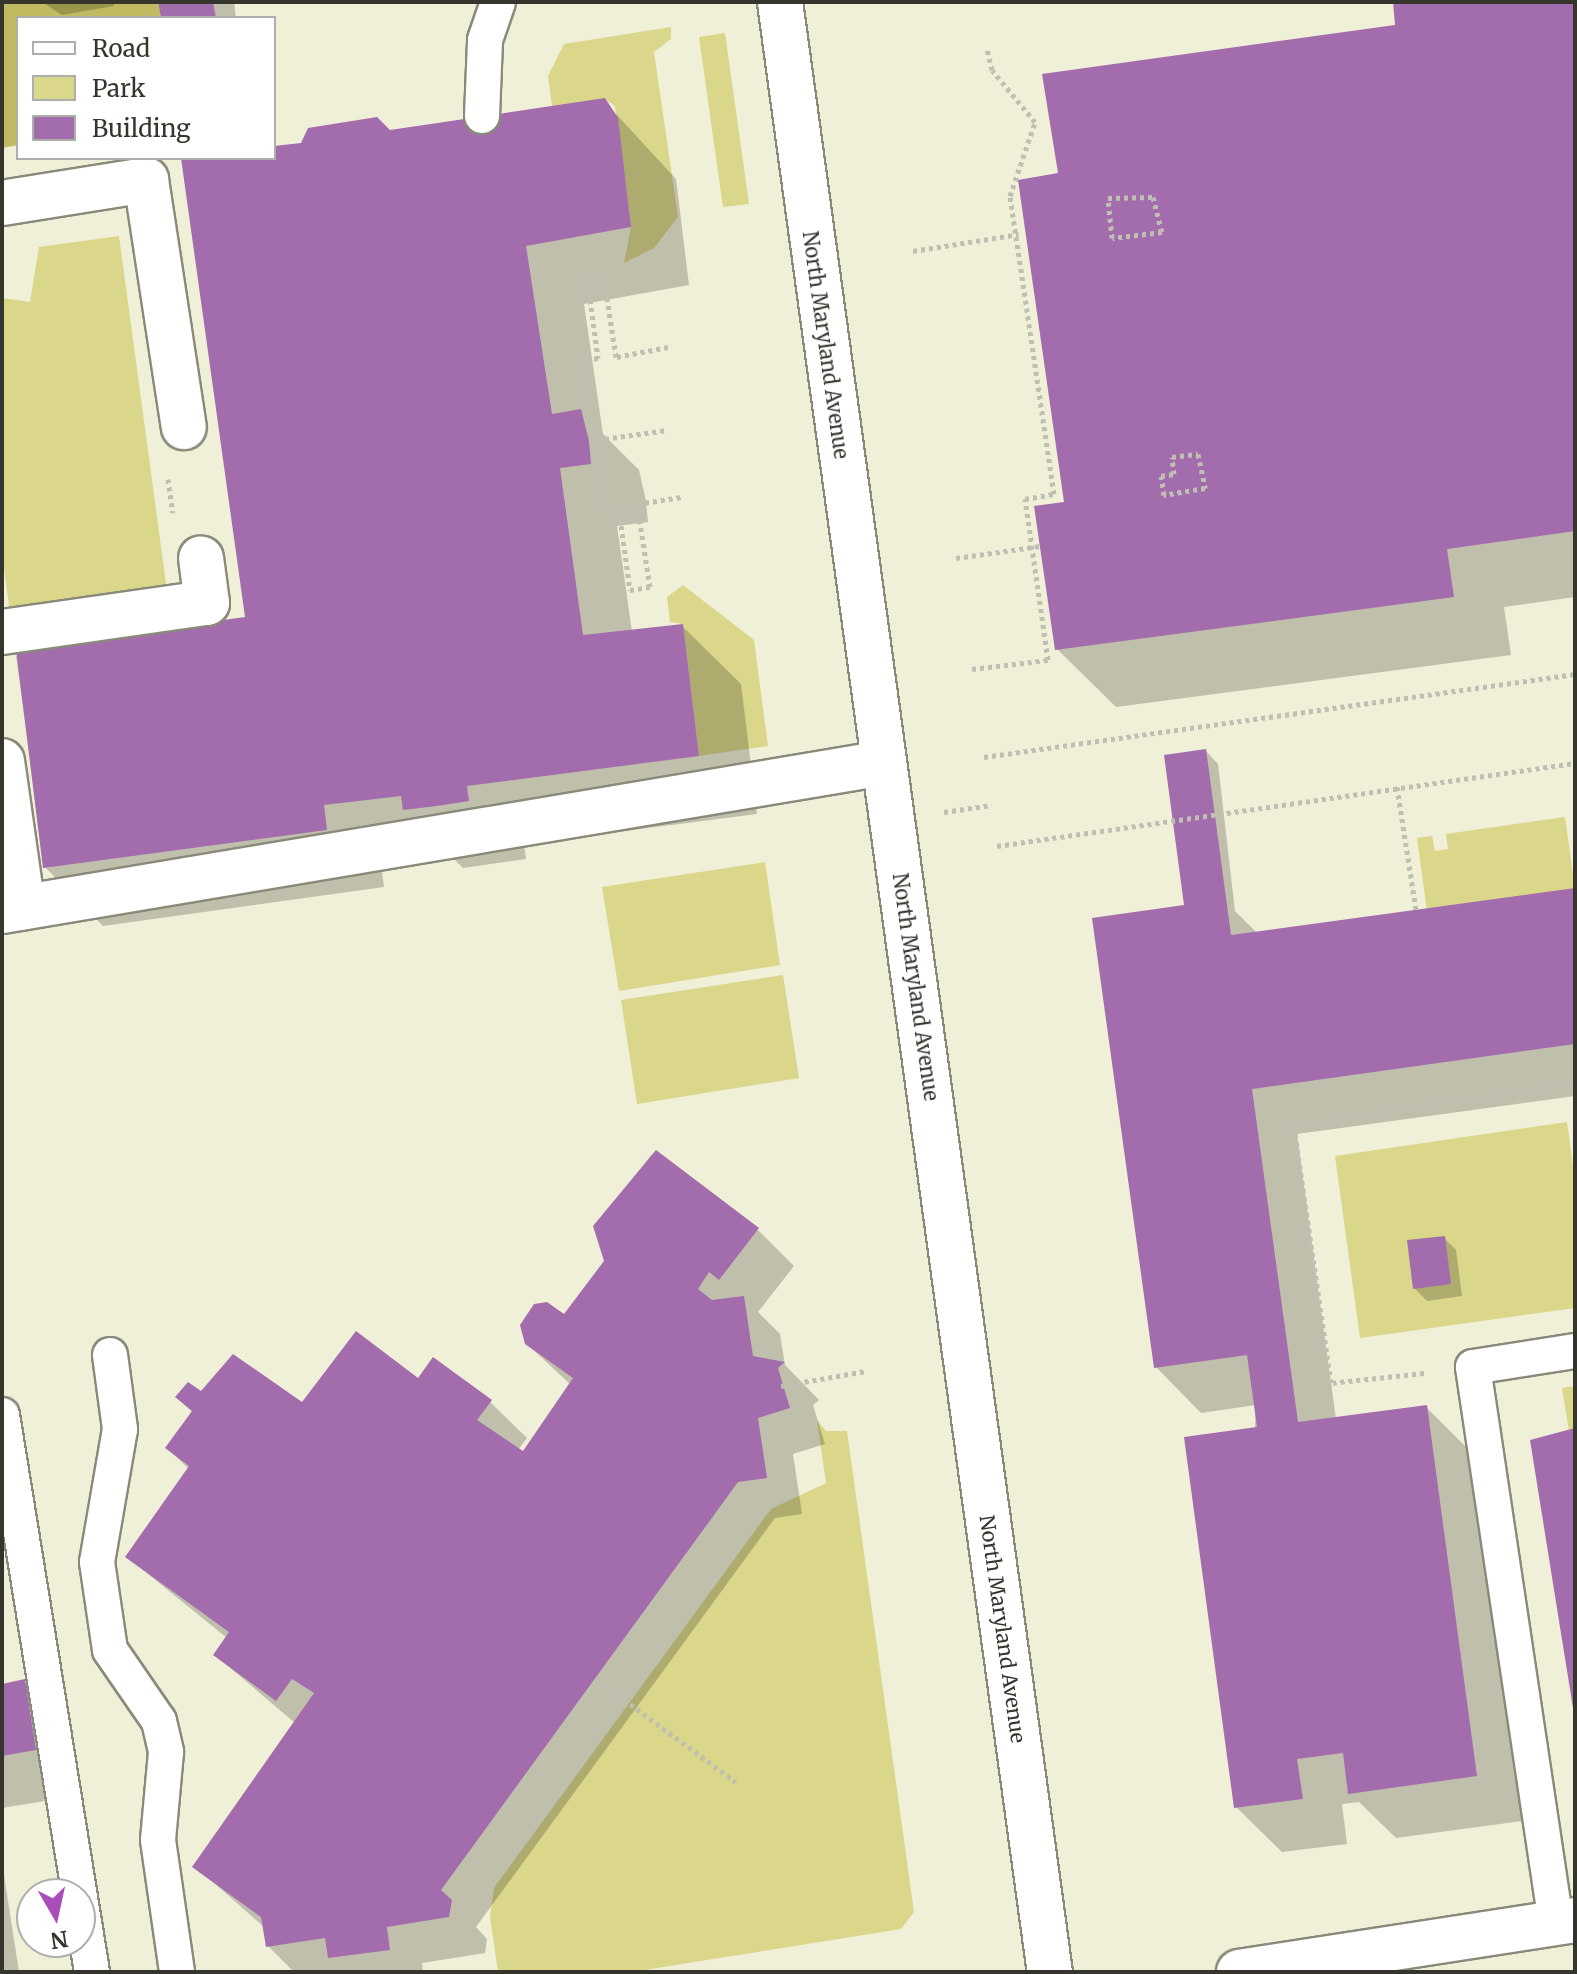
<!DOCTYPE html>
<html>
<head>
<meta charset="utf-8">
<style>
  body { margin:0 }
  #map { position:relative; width:1577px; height:1974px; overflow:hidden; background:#fcfceb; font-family:Merriweather,serif }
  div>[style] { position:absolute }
  .built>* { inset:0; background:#f0efd7 }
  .green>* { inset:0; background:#dad68a }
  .forest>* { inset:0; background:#c0bb61 }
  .shadow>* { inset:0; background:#0003 }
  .building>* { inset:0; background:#a36cad }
  .path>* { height:5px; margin-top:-2.5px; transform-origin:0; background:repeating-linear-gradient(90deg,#c0c0b2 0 4px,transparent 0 8px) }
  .roads { filter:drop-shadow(2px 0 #8a8a7b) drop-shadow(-2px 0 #8a8a7b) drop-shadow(0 2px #8a8a7b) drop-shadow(0 -2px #8a8a7b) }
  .service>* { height:34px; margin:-17px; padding:0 17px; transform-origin:17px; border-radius:17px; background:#fff }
  .pedestrian>* { height:44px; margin:-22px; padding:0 22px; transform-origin:22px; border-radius:22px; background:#fff }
  .tertiary>* { height:44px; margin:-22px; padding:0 22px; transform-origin:22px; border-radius:22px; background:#fff }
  span { translate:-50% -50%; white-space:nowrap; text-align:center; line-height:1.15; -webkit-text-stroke:8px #fff; paint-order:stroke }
  .street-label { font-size:20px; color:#35352e }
  .frame { position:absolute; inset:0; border:4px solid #35352e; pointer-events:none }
  .legend { position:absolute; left:16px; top:16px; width:260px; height:144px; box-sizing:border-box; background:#fff; border:2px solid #aeaeab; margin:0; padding:10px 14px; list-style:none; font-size:24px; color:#35352e }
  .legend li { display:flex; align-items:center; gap:16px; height:40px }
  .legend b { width:40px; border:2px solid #aeaeab }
  .north { position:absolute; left:16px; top:1878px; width:80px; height:80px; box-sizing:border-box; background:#fff; border:2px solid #aeaeab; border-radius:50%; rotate:171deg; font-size:22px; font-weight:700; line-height:32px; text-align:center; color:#35352e }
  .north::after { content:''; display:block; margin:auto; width:28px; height:36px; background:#a94eb9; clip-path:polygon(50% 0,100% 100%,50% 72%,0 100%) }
</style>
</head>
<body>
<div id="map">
  <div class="built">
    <div style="clip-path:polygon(evenodd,2px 2px,1575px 2px,1575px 1972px,2px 1972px,2px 2px,18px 18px,274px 18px,274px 158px,18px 158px,18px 18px,2px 2px,32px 1894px,80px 1894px,80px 1942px,32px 1942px,32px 1894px)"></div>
  </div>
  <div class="green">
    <div style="clip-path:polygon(671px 27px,671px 39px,654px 52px,678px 217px,654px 248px,624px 263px,631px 227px,615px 106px,605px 99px,552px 106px,548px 76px,564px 44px)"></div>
    <div style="clip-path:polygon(725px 33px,749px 204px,723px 207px,699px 37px)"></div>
    <div style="clip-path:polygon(119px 236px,167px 591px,10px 613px,2px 553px,2px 298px,30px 302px,39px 247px)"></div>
    <div style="clip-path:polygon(683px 585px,754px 640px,768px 746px,699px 756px,683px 624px,670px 622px,667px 597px)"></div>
    <div style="clip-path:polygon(1565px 817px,1575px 889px,1427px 911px,1417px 838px,1432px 836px,1435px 851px,1448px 849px,1446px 834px)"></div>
    <div style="clip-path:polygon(765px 862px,780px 965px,619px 991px,602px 887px)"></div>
    <div style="clip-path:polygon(783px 975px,799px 1078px,637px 1104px,621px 1000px)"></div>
    <div style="clip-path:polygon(1567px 1122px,1575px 1181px,1575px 1308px,1360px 1338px,1335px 1156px)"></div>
    <div style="clip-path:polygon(1575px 1386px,1575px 1430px,1569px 1431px,1562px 1388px)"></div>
    <div style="clip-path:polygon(817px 1420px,826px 1431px,847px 1431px,914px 1912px,901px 1929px,632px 1972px,498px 1972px,490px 1917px,494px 1888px,771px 1509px,826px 1483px)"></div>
  </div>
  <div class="forest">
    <div style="clip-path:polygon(2px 2px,158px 2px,161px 18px,18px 18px,18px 145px,2px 148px)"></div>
  </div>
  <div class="shadow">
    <div style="clip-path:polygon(42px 2px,114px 2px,114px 6px,62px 15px)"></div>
    <div style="clip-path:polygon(160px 2px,234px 2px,236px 18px,163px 18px)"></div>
    <div style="clip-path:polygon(1395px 2px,1575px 2px,1575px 597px,1504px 607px,1511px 655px,1116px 707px,1057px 649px,1067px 504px,1060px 175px,1397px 27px)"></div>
    <div style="clip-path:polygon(604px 101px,676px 179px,689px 285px,584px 304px,603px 434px,639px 470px,646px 501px,648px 522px,617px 526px,632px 632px,682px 626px,741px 684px,757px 814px,524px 844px,526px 859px,463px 868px,450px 855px,381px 863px,384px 887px,103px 926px,45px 867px,16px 656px,248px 619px,274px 148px)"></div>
    <div style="clip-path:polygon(1206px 751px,1218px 764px,1235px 911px,1258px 934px,1575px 890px,1575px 1096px,1297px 1134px,1336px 1419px,1426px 1407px,1471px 1452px,1522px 1821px,1396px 1838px,1359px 1802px,1342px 1804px,1347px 1844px,1282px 1852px,1236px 1807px,1256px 1405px,1201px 1413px,1156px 1367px)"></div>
    <div style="clip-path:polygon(652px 1154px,758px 1230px,794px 1266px,758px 1312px,780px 1334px,785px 1365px,819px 1400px,813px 1405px,825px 1444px,793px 1454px,802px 1514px,775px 1518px,476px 1927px,487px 1939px,485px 1953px,422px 1963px,423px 1972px,294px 1972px,268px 1946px,265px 1928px,195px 1866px,295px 1723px,215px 1655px,227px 1638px,127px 1557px,189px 1469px,167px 1448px,193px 1413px,178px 1397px,302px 1405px,419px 1381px,490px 1402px,527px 1438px,518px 1450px,524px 1454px,571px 1385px,526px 1343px,564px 1317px,606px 1261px,596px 1227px)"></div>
    <div style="clip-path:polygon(1444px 1238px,1456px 1250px,1462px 1296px,1427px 1301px,1415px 1289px)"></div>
    <div style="clip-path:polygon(24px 1682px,70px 1727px,81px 1795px,2px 1808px,2px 1685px)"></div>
    <div style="clip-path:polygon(2px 1862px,19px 1972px,2px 1972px)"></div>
  </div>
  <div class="building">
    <div style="clip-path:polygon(158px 2px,213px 2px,216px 18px,161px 18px)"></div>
    <div style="clip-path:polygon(1393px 2px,1575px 2px,1575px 531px,1447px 549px,1454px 597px,1055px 650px,1034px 506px,1064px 502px,1018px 180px,1058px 173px,1042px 74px,1395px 25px)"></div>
    <div style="clip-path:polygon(605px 98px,618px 118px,631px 227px,526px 246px,552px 414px,581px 409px,589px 441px,591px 464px,560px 468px,583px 635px,683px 624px,699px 756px,467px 786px,469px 801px,437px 806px,403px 810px,401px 796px,324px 805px,327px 830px,43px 868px,16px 649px,245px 617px,181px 158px,274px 158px,274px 146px,301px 143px,308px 128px,377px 117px,390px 130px)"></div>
    <div style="clip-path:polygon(1206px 749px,1231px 935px,1575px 888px,1575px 1044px,1252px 1089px,1298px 1422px,1427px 1405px,1477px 1776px,1348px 1794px,1343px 1753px,1297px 1759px,1303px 1799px,1234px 1808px,1184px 1437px,1257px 1427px,1247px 1355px,1154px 1368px,1092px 918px,1184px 905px,1164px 755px)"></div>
    <div style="clip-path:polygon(656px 1150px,759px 1228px,719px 1280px,709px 1272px,698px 1289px,712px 1300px,744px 1296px,753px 1356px,785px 1362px,778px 1368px,790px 1408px,758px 1418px,767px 1478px,738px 1482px,441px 1890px,452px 1900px,449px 1917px,387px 1927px,390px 1950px,328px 1958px,325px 1938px,266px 1947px,261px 1917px,192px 1867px,314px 1693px,292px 1679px,276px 1701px,213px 1655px,229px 1632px,125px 1557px,189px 1466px,165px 1448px,192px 1411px,175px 1397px,188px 1382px,201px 1391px,233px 1354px,302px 1402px,356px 1331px,418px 1378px,433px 1357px,492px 1400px,477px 1420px,523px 1451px,573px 1378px,525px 1344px,520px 1325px,534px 1304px,547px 1302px,564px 1314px,604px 1261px,593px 1226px)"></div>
    <div style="clip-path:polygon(1445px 1236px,1451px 1284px,1413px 1289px,1407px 1240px)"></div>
    <div style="clip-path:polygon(1575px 1428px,1575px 1708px,1573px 1708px,1530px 1440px)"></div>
    <div style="clip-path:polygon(25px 1679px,36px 1750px,2px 1756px,2px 1684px)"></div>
  </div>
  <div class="path">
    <div style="left:1153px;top:197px;width:36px;rotate:76deg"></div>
    <div style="left:1162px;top:232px;width:50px;rotate:173.2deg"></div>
    <div style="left:1112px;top:238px;width:40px;rotate:-95.7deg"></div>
    <div style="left:1108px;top:198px;width:45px;rotate:-1.3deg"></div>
    <div style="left:913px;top:251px;width:107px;rotate:-9.1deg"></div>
    <div style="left:668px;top:347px;width:53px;rotate:169.1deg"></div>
    <div style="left:616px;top:357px;width:85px;rotate:-98.8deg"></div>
    <div style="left:603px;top:273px;width:16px;rotate:169deg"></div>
    <div style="left:587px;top:276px;width:83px;rotate:82.4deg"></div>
    <div style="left:598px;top:358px;width:18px;rotate:171deg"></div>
    <div style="left:580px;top:361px;width:151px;rotate:80.5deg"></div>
    <div style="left:605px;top:510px;width:14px"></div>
    <div style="left:619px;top:510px;width:81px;rotate:82.2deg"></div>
    <div style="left:630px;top:590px;width:20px;rotate:-9deg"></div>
    <div style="left:650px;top:587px;width:84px;rotate:-98.9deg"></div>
    <div style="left:637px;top:504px;width:45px;rotate:-9deg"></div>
    <div style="left:589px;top:441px;width:79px;rotate:-8deg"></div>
    <div style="left:1198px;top:454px;width:35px;rotate:78deg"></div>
    <div style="left:1205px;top:488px;width:42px;rotate:170.3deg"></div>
    <div style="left:1164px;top:495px;width:19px;rotate:-99deg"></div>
    <div style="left:1161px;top:476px;width:13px;rotate:-9deg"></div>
    <div style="left:1174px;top:474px;width:17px;rotate:-97deg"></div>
    <div style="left:1172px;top:457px;width:26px;rotate:-7deg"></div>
    <div style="left:168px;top:479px;width:34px;rotate:82deg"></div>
    <div style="left:956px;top:558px;width:85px;rotate:-8.1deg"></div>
    <div style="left:972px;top:669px;width:77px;rotate:-6.8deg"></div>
    <div style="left:1048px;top:660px;width:163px;rotate:-98.1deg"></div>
    <div style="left:1025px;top:499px;width:29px;rotate:-10deg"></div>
    <div style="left:1054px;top:494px;width:301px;rotate:-98.4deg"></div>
    <div style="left:1010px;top:196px;width:78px;rotate:-71.3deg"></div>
    <div style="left:1035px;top:122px;width:67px;rotate:-129.6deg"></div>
    <div style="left:992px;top:70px;width:23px;rotate:-103deg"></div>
    <div style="left:984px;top:757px;width:597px;rotate:-7.99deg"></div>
    <div style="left:1397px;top:787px;width:124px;rotate:81.2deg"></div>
    <div style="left:944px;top:812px;width:48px;rotate:-8.5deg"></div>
    <div style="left:997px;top:846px;width:584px;rotate:-8.17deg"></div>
    <div style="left:1424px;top:1373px;width:94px;rotate:173.9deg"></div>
    <div style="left:1331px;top:1383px;width:261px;rotate:-98.2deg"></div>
    <div style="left:1294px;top:1125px;width:284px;rotate:-8.3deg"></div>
    <div style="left:781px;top:1386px;width:86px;rotate:-10deg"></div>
    <div style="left:611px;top:1690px;width:155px;rotate:36.4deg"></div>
  </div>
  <div class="roads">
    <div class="service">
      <div style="left:482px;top:116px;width:76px;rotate:-87.7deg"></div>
      <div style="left:485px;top:40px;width:40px;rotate:-71.1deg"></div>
      <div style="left:110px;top:1355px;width:75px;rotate:82.3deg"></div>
      <div style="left:120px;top:1429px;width:135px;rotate:99.8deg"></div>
      <div style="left:97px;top:1562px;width:89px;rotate:81.6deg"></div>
      <div style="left:110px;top:1650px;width:86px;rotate:55.4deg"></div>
      <div style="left:159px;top:1721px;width:32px;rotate:77deg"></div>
      <div style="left:166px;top:1752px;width:88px;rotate:95.2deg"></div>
      <div style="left:158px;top:1840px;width:133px;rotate:81.8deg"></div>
      <div style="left:2px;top:1415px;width:564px;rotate:80.82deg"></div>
      <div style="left:1556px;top:1923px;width:562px;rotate:-98.49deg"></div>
      <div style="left:1473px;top:1367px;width:103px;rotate:-8.9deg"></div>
    </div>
    <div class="pedestrian">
      <div style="left:2px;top:203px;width:146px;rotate:-9.1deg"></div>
      <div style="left:146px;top:180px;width:250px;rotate:81.3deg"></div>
      <div style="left:2px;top:632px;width:207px;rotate:-8.1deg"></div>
      <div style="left:207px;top:603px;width:45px;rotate:-97.6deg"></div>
      <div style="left:2px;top:761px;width:148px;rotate:81.9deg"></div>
      <div style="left:2px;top:911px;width:894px;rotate:-9.53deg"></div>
    </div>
    <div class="tertiary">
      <div style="left:780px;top:2px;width:1988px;rotate:82.2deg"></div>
      <div style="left:1239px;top:1972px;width:340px;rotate:-8.8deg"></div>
    </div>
  </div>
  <div class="street-label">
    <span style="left:826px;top:345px;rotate:82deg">North Maryland Avenue</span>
    <span style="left:916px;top:987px;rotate:82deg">North Maryland Avenue</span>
    <span style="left:1003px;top:1629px;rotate:82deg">North Maryland Avenue</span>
  </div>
  <div class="frame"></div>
  <ul class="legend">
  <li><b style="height:10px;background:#fff"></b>Road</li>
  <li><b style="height:22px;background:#dad68a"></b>Park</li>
  <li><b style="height:22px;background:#a36cad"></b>Building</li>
  </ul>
  <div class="north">N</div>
</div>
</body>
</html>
